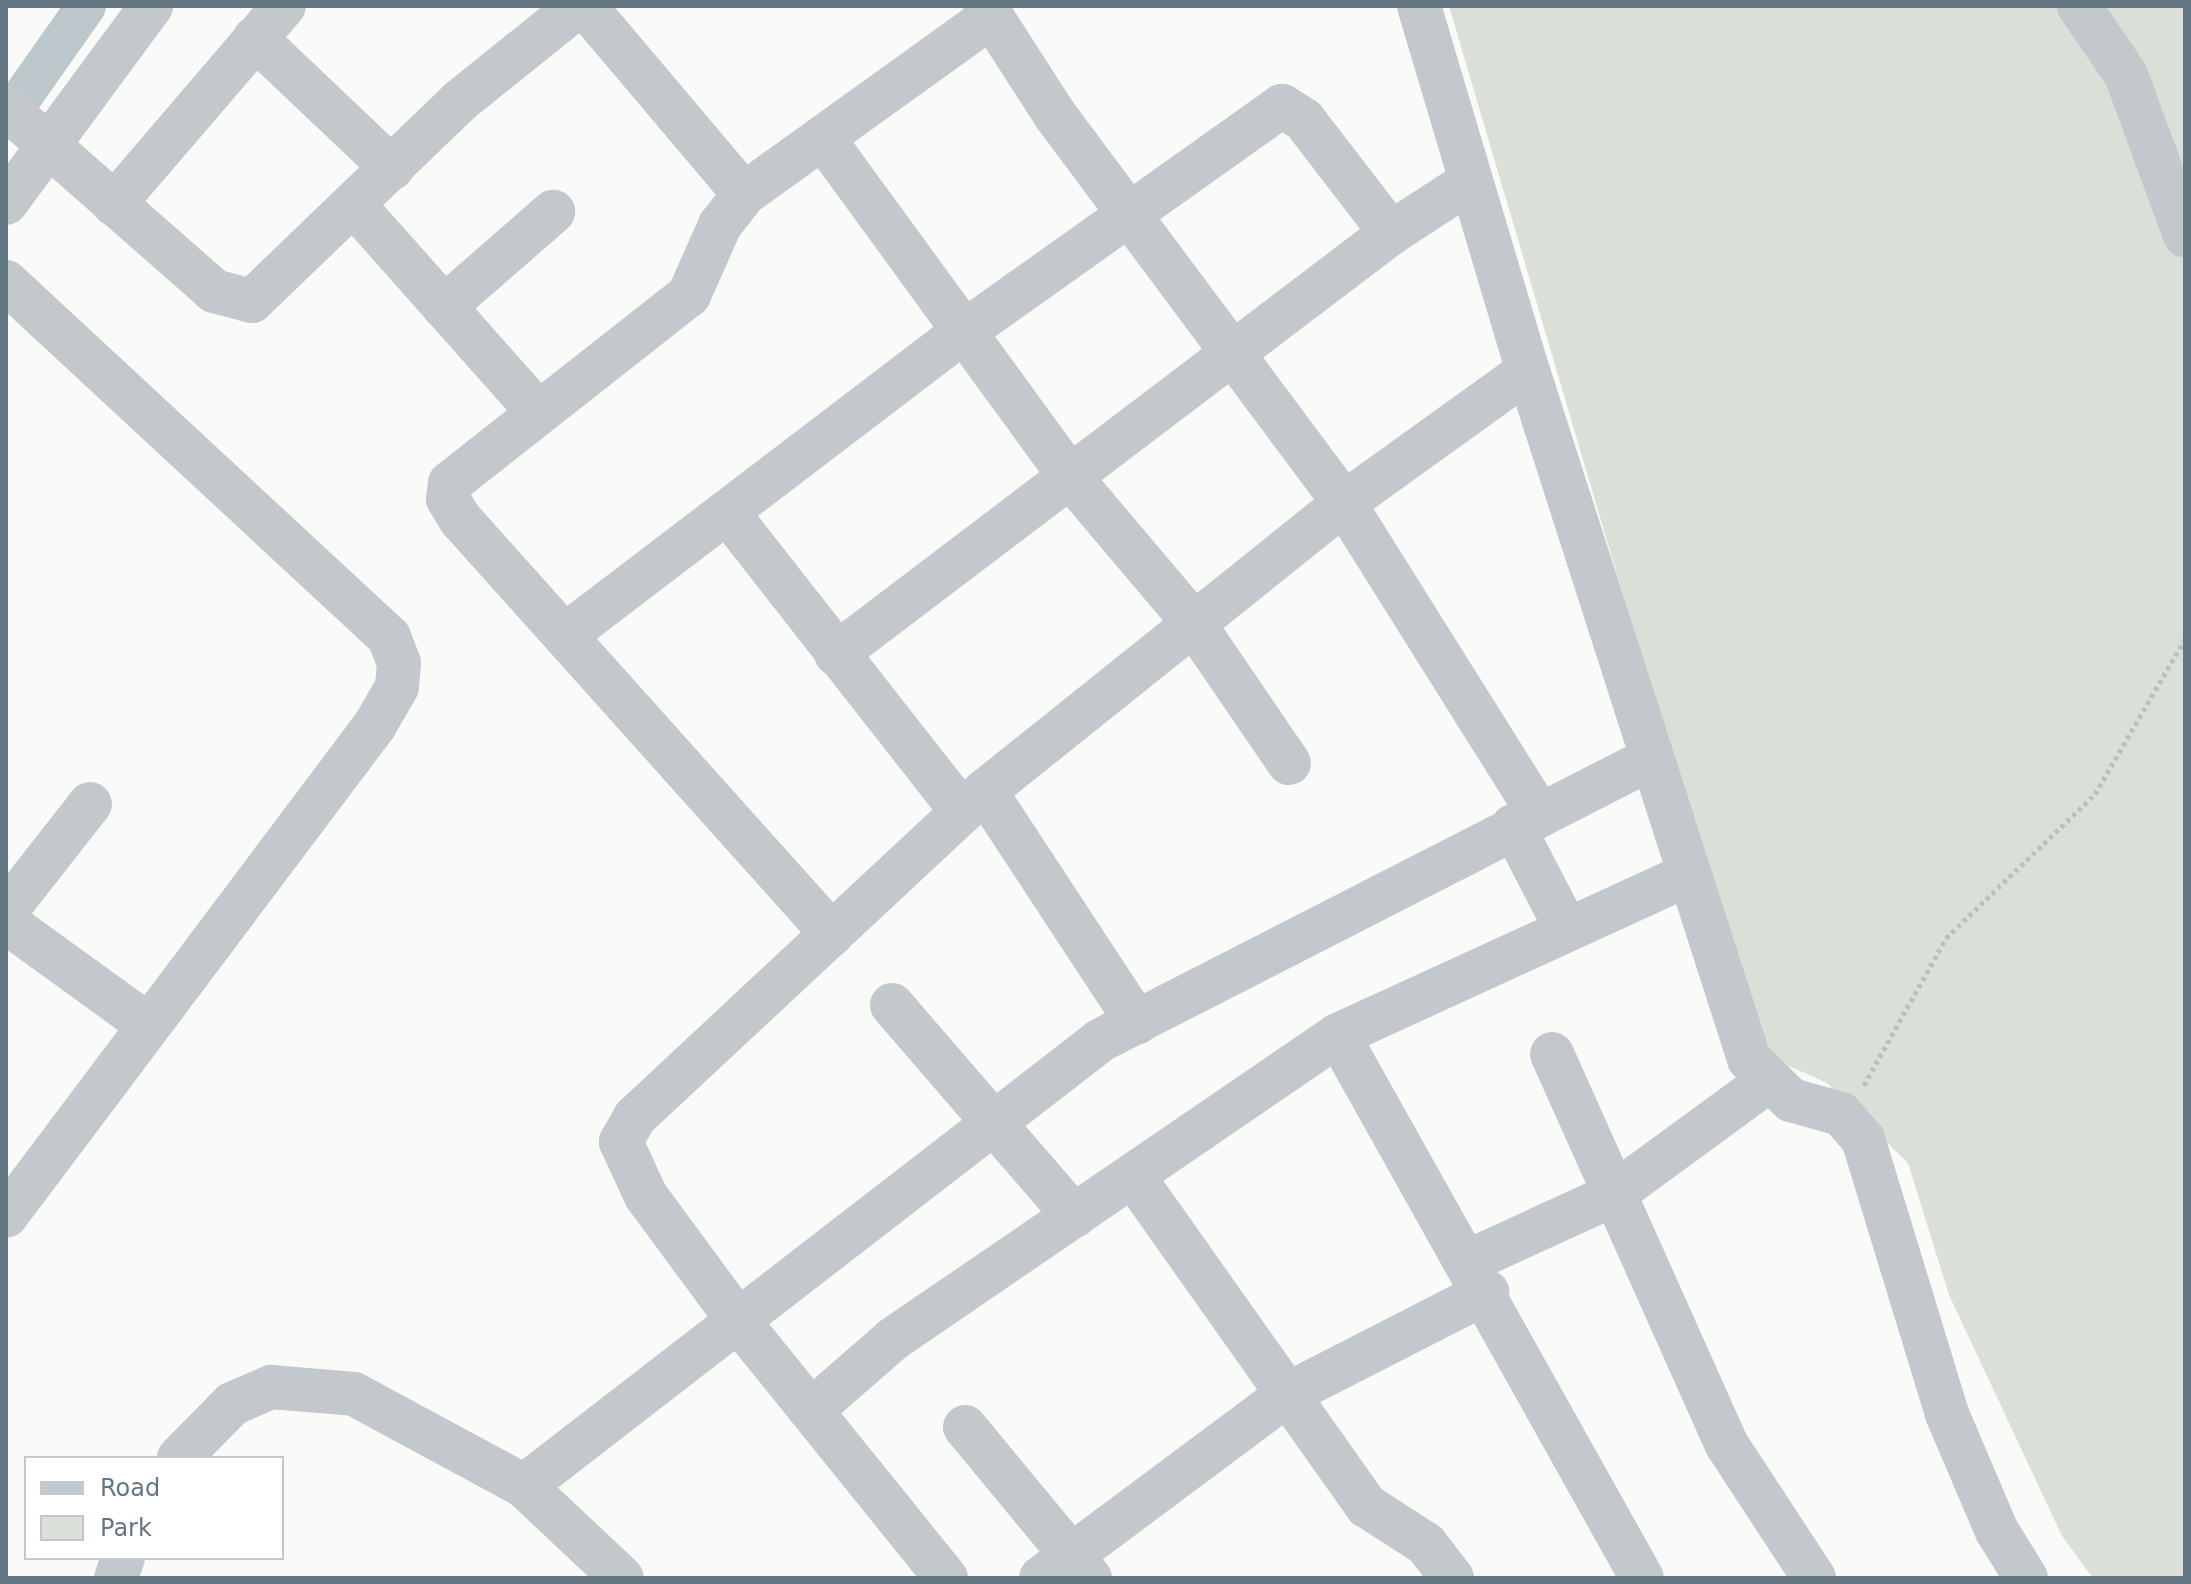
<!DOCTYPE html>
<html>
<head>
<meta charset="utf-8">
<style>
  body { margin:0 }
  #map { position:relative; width:2191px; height:1584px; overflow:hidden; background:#fafaf8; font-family:"DejaVu Sans",sans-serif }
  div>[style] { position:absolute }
  .green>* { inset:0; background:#dadfd7 }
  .canal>* { height:40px; margin:-20px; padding:0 20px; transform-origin:20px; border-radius:20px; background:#bbc7cb }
  .path>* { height:5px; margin-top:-2.5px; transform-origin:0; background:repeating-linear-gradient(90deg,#bbbfc2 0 4px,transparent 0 8px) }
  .minor>* { height:44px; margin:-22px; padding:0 22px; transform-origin:22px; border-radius:22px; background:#c3c8cc }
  span { translate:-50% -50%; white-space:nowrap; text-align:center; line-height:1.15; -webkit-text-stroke:8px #fff; paint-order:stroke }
  .frame { position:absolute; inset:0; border:8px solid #657683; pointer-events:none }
  .legend { position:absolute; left:24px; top:1456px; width:260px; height:104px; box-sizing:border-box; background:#fff; border:2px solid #c1c8cd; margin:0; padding:10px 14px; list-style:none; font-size:24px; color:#657683 }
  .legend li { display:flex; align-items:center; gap:16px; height:40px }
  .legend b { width:40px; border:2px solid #c1c8cd }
</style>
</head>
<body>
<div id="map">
  <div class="green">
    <div style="clip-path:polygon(1449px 6px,2185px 6px,2185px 1578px,2093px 1578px,2062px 1536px,1949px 1295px,1908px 1163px,1827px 1083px,1758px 1052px)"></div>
  </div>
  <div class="canal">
    <div style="left:6px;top:120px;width:139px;rotate:-54.9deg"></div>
  </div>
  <div class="path">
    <div style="left:1864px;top:1085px;width:168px;rotate:-60.8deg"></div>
    <div style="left:1946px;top:938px;width:207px;rotate:-44deg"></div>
    <div style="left:2095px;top:794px;width:179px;rotate:-59.9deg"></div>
  </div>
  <div class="minor">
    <div style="left:585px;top:6px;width:246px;rotate:49.8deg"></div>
    <div style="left:985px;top:6px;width:130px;rotate:57.3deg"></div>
    <div style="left:1055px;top:115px;width:484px;rotate:53.3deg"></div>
    <div style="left:1344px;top:503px;width:367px;rotate:57.9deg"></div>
    <div style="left:1419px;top:6px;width:381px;rotate:73.4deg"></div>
    <div style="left:1528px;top:371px;width:723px;rotate:72.19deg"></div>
    <div style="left:1749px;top:1059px;width:59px;rotate:44.3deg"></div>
    <div style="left:1791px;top:1100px;width:52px;rotate:15.6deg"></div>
    <div style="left:1841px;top:1114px;width:33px;rotate:49deg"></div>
    <div style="left:1863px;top:1139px;width:288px;rotate:73deg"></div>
    <div style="left:1947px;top:1414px;width:127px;rotate:66.9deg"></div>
    <div style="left:1997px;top:1531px;width:55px;rotate:58.3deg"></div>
    <div style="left:2079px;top:6px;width:83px;rotate:55.7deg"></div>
    <div style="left:2126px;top:75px;width:171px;rotate:69.8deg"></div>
    <div style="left:255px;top:38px;width:189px;rotate:43.5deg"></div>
    <div style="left:6px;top:108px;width:277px;rotate:41.3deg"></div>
    <div style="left:214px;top:291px;width:39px;rotate:15deg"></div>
    <div style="left:252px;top:301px;width:290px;rotate:-43.9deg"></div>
    <div style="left:461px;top:100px;width:150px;rotate:-38.8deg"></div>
    <div style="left:823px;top:138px;width:422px;rotate:53.9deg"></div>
    <div style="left:1072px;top:479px;width:186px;rotate:49.8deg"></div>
    <div style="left:1192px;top:621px;width:172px;rotate:55.7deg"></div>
    <div style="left:6px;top:203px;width:245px;rotate:-53.6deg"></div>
    <div style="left:114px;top:204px;width:261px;rotate:-49.4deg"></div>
    <div style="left:354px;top:205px;width:276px;rotate:48.4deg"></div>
    <div style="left:6px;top:282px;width:522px;rotate:42.83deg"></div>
    <div style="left:389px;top:637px;width:28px;rotate:69deg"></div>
    <div style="left:399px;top:663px;width:24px;rotate:95deg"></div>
    <div style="left:397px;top:687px;width:44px;rotate:120.1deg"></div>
    <div style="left:375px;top:725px;width:614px;rotate:126.93deg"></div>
    <div style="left:444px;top:307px;width:145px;rotate:-41.1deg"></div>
    <div style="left:727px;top:512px;width:381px;rotate:51.9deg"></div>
    <div style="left:568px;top:633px;width:499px;rotate:-37.3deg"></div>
    <div style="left:965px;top:331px;width:389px;rotate:-35.4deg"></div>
    <div style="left:1282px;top:106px;width:26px;rotate:32deg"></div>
    <div style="left:1304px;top:120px;width:143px;rotate:52.4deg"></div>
    <div style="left:836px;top:654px;width:697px;rotate:-37.18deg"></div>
    <div style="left:1391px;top:233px;width:95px;rotate:-33deg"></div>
    <div style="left:985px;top:791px;width:277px;rotate:56.7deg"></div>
    <div style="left:1513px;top:826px;width:117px;rotate:62.6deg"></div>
    <div style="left:6px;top:911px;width:136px;rotate:-51.9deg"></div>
    <div style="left:6px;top:922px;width:174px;rotate:35.9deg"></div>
    <div style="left:832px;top:934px;width:557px;rotate:-131.87deg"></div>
    <div style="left:460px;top:519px;width:23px;rotate:-121deg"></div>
    <div style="left:448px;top:499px;width:16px;rotate:-83deg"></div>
    <div style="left:450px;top:483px;width:304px;rotate:-38.2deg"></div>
    <div style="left:689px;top:295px;width:77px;rotate:-66.1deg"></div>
    <div style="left:720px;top:225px;width:39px;rotate:-52deg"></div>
    <div style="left:744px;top:194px;width:305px;rotate:-35.7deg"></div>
    <div style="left:892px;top:1005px;width:279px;rotate:49.2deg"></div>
    <div style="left:1338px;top:1035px;width:622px;rotate:60.76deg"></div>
    <div style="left:1552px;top:1054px;width:428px;rotate:65.9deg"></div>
    <div style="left:1727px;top:1445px;width:159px;rotate:56.8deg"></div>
    <div style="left:1133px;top:1176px;width:405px;rotate:54.7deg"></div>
    <div style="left:1367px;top:1506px;width:70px;rotate:32.8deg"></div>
    <div style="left:1426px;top:1544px;width:43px;rotate:52.6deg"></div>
    <div style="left:1469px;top:1261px;width:156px;rotate:-24.6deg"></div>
    <div style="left:1611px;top:1196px;width:193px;rotate:-36.2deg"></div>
    <div style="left:814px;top:1408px;width:105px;rotate:-41.1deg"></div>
    <div style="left:893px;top:1339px;width:539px;rotate:-34.34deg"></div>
    <div style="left:1338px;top:1035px;width:386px;rotate:-24.6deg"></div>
    <div style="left:965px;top:1427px;width:196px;rotate:50.4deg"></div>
    <div style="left:179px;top:1458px;width:76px;rotate:-45.5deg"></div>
    <div style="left:232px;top:1404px;width:43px;rotate:-23.6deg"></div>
    <div style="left:271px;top:1387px;width:83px;rotate:4.8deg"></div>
    <div style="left:354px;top:1394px;width:193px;rotate:28.4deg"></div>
    <div style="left:524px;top:1486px;width:134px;rotate:43.2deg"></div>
    <div style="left:524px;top:1486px;width:729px;rotate:-37.7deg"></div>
    <div style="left:1101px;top:1040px;width:619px;rotate:-27.1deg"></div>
    <div style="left:116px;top:1578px;width:21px;rotate:-71deg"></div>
    <div style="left:946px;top:1578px;width:334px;rotate:-128.9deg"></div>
    <div style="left:736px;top:1318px;width:152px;rotate:-126.4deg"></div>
    <div style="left:646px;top:1196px;width:60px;rotate:-114.8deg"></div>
    <div style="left:621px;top:1142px;width:29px;rotate:-61deg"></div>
    <div style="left:635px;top:1117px;width:478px;rotate:-43deg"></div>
    <div style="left:985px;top:791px;width:460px;rotate:-38.7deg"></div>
    <div style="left:1344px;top:503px;width:226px;rotate:-35.7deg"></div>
    <div style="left:1041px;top:1578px;width:308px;rotate:-36.7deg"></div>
    <div style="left:1288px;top:1394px;width:224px;rotate:-27.1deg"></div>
  </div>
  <div class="frame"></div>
  <ul class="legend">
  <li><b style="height:10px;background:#c3c8cc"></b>Road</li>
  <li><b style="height:22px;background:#dadfd7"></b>Park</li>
  </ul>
</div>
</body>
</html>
